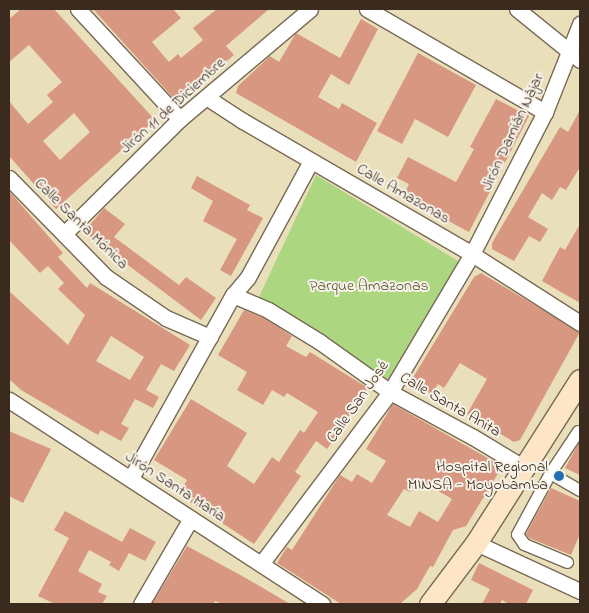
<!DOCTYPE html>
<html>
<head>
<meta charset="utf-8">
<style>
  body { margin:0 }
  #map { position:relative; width:589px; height:613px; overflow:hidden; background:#e9dfbb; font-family:"Indie Flower",sans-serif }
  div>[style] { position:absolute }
  .green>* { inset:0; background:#add681 }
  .building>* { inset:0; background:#d89781 }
  .roads { filter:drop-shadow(1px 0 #786955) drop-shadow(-1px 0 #786955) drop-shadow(0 1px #786955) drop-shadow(0 -1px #786955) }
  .pedestrian>* { height:11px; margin:-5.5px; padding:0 5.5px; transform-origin:5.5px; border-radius:5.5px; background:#fff }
  .minor>* { height:15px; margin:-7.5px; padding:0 7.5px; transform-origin:7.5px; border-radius:7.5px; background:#fff }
  .secondary>* { height:21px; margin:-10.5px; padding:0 10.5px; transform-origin:10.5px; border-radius:10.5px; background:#fde5c5 }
  .dots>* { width:14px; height:14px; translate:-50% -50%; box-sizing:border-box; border:2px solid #f7f3e8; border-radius:50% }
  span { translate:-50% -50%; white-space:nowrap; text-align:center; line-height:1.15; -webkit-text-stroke:4px #f7f3e8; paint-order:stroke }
  .street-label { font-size:16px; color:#3b2a1e }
  .park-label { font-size:16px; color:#585537 }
  .poi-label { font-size:16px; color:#3b2a1e }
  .right { translate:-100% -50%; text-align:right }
  .frame { position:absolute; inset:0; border:10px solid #3b2a1e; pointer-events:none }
</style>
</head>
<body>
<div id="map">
  <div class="green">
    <div style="clip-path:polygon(316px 175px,463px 264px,394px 383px,259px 297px)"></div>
  </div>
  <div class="building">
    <div style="clip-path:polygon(evenodd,21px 9px,54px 9px,155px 120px,56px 209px,9px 156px,9px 101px,28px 124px,53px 102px,47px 95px,62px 82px,29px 45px,9px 62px,9px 19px,21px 9px,74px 113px,90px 132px,60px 160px,43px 141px,74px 113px)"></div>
    <div style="clip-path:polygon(93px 9px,173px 9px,181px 18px,152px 42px,169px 62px,178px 54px,181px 58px,203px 40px,193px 28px,217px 9px,269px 9px,226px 46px,234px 55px,223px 64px,221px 61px,177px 102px)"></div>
    <div style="clip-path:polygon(361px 19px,378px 29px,349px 85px,331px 74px,318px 97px,339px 109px,342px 103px,377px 123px,356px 162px,236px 93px,238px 86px,270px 56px,279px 62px,296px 33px,340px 58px)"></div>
    <div style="clip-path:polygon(418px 53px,476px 85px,448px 137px,415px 119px,402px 144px,377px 131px)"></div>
    <div style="clip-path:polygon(496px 99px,529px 116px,469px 232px,424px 208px,426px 204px,405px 193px,409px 184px,397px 178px,408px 157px,456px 182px,474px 149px,470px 147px)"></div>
    <div style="clip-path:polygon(580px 110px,580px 167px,566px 190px,560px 187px,552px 200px,542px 193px,528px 217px,548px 229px,540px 242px,529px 236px,514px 261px,492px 249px,492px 243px,560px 127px,568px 132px)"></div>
    <div style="clip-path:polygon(197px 176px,250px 205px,247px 210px,263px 218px,231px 276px,220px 270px,237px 239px,203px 221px,213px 201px,191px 188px)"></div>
    <div style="clip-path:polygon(evenodd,9px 191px,63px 253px,58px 257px,87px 288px,90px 283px,190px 345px,174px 371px,161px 364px,146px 390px,159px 397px,153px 408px,135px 399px,121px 424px,129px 428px,121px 441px,101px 430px,98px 435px,21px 390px,9px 379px,9px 291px,68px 345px,85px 315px,58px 289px,64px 283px,48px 266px,40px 273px,9px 240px,9px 191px,111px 336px,144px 357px,130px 380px,96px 361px,111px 336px)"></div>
    <div style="clip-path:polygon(104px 208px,125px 224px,114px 237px,179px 285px,186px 277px,216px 298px,201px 320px,84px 232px)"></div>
    <div style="clip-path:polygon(580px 224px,580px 303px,542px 281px,560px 247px,565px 250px)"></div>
    <div style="clip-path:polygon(481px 273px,580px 332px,520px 440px,514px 442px,467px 414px,487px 379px,460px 363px,444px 388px,438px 384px,431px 394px,411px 381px,474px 277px)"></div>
    <div style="clip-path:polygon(244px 310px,264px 318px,292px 336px,286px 346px,306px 357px,310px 352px,368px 388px,327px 449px,316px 441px,295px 472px,301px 476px,254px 544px,190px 502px,194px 498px,181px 490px,187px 480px,154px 460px,191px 399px,247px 433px,227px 466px,254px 484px,272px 457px,279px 462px,300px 430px,304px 433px,318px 412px,287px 393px,284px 397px,272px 390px,263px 405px,237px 390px,247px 372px,218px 355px)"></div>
    <div style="clip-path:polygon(evenodd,393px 404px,498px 464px,499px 472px,466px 526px,453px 530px,433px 567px,430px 566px,417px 589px,400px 604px,341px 604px,277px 563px,287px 547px,292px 550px,340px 475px,352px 482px,357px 474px,372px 483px,386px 461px,366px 449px,393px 404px,418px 479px,452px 499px,438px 522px,419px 511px,410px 527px,387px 515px,404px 489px,410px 492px,418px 479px)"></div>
    <div style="clip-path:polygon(9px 431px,51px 449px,23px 503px,9px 496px)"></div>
    <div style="clip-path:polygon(580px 441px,580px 475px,565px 468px)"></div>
    <div style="clip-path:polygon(551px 488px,580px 501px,580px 534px,571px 555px,529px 538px,526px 534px)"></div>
    <div style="clip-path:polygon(65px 511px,122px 542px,130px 528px,156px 542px,145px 561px,129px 553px,119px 571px,109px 565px,111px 562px,89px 550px,78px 571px,102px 584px,98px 592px,107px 596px,102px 604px,55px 604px,38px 596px,69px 538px,54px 530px)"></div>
    <div style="clip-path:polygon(187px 546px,244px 577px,290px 604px,223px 604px,215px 601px,213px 604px,152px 604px)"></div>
    <div style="clip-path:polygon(479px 563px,533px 590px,526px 604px,509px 604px,502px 600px,500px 604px,482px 604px,490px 589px,471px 580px)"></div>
  </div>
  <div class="roads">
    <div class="pedestrian">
      <div style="left:550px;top:473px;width:34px;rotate:30deg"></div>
      <div style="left:567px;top:562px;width:47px;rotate:-157.3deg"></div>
      <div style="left:524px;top:544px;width:12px;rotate:-125deg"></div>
      <div style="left:517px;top:534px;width:69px;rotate:-61.6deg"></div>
      <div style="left:550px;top:473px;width:50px;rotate:-56.3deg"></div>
      <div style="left:578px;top:431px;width:2px;rotate:27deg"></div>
    </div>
    <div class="minor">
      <div style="left:78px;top:9px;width:150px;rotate:47.2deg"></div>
      <div style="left:367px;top:9px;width:206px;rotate:30.1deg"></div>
      <div style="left:517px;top:9px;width:81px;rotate:39deg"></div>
      <div style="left:206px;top:97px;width:44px;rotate:33deg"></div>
      <div style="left:243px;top:121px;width:265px;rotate:30.1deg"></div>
      <div style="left:472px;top:254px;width:128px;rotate:32.6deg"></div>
      <div style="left:9px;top:178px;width:139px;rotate:45.6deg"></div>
      <div style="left:106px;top:277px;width:73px;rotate:34.3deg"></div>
      <div style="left:166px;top:318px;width:48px;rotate:23.4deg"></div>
      <div style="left:64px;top:234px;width:163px;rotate:-44.8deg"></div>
      <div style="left:180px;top:119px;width:170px;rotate:-40.2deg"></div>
      <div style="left:233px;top:295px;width:38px;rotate:23deg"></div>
      <div style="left:268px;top:310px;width:61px;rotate:31.6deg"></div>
      <div style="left:320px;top:342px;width:86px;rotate:35.5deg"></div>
      <div style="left:390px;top:392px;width:94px;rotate:28.5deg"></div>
      <div style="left:473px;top:437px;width:58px;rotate:31deg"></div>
      <div style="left:9px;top:400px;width:374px;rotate:33.1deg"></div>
      <div style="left:131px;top:478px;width:210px;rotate:-60.9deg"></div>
      <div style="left:233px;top:295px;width:23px;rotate:-50deg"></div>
      <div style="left:248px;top:277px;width:132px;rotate:-61.5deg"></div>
      <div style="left:476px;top:543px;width:115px;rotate:24.8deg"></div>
      <div style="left:261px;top:564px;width:215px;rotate:-53.1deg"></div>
      <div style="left:390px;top:392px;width:161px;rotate:-59.3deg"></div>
      <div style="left:472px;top:254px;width:160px;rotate:-62.8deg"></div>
      <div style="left:545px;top:112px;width:95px;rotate:-68.3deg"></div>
      <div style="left:141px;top:604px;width:99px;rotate:-59.8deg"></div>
    </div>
    <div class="secondary">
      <div style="left:430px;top:604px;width:76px;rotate:-53deg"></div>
      <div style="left:476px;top:543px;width:193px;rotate:-57.5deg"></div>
    </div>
  </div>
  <div class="dots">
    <div style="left:559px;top:476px;background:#1f6fb2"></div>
  </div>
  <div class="street-label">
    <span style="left:173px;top:106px;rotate:-42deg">Jirón 11 de Diciembre</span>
    <span style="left:513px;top:132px;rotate:-65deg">Jirón Damián Nájar</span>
    <span style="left:403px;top:194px;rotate:30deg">Calle Amazonas</span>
    <span style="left:81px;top:224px;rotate:44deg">Calle Santa Mónica</span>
    <span style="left:358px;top:402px;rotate:-55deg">Calle San José</span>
    <span style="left:450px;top:405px;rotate:30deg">Calle Santa Anita</span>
    <span style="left:175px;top:487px;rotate:33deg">Jirón Santa María</span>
  </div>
  <div class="park-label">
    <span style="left:369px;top:286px">Parque Amazonas</span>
  </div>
  <div class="poi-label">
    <span class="right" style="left:548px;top:476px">Hospital Regional<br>MINSA - Moyobamba</span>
  </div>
  <div class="frame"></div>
</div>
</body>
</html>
